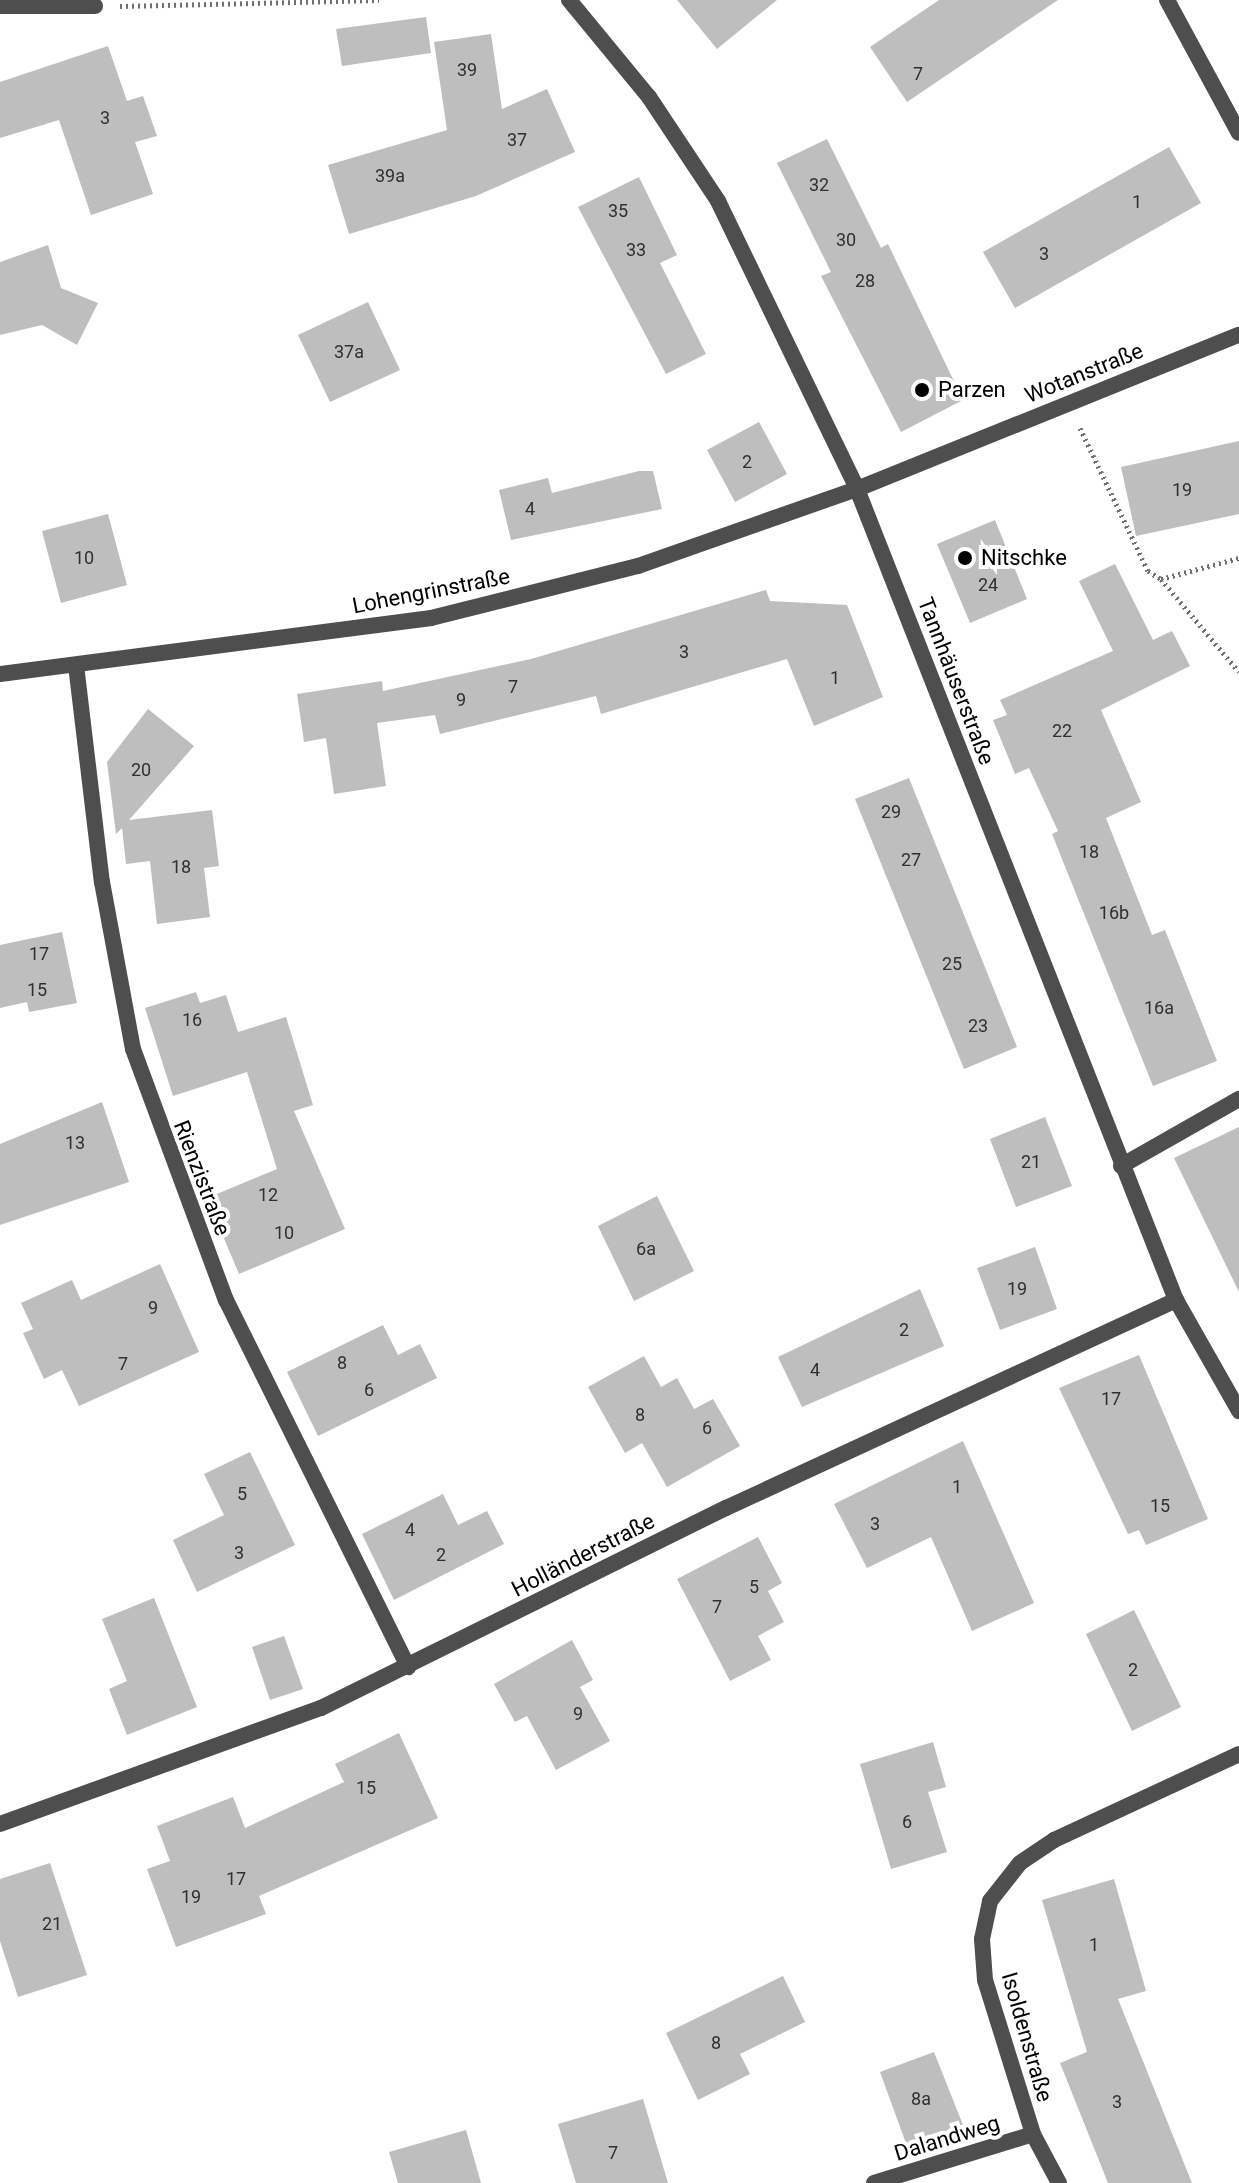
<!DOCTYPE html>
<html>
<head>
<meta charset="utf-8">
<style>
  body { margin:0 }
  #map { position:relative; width:1239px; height:2183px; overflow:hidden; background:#fff; font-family:Roboto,sans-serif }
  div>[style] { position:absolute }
  .building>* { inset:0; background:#bebebe }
  .path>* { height:5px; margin-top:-2.5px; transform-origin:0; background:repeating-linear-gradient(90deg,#707070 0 2px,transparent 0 6px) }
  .minor>* { height:16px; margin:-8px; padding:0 8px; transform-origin:8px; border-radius:8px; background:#4e4e4e }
  .dots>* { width:22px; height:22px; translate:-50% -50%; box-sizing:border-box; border:4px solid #fff; border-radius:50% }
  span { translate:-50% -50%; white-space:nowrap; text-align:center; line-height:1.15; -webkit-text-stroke:8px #fff; paint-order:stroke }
  .number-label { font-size:18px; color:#303030 }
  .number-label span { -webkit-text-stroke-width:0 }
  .street-label { font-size:22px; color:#000 }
  .poi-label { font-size:22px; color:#000 }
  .left { translate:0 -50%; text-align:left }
</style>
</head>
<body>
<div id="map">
  <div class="building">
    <div style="clip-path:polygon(677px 0,777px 0,717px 49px)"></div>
    <div style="clip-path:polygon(939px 0,1058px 0,907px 102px,870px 47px)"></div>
    <div style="clip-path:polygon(426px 17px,431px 53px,342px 66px,336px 29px)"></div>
    <div style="clip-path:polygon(491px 34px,502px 109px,547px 89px,575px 152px,476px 196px,349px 234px,328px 165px,447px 130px,434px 42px)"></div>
    <div style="clip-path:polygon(108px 46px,127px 101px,143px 96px,157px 136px,135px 142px,153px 194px,91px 215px,59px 120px,0 138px,0 82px)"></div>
    <div style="clip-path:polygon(827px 139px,881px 248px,888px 244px,963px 400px,901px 432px,821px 276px,831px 272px,777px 163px)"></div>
    <div style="clip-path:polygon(1169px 147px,1201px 203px,1015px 308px,983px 252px)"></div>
    <div style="clip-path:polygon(639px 177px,677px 255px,660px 263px,706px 354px,666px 374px,578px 207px)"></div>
    <div style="clip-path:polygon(48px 245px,61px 288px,98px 303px,77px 345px,42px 325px,0 335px,0 262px)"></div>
    <div style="clip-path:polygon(368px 302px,400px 370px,330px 402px,298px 335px)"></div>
    <div style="clip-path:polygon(759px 422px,787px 474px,735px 502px,707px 450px)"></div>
    <div style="clip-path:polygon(1239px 441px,1239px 514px,1136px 536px,1121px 467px)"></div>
    <div style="clip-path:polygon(639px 471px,653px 471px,662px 509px,511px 540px,499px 490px,548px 478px,552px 493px)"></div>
    <div style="clip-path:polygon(108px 514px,127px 585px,61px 603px,42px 531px)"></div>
    <div style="clip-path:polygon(995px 520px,1027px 599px,970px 623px,937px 544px)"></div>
    <div style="clip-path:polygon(1115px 564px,1153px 640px,1172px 631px,1190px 666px,1101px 710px,1141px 802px,1106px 818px,1152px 935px,1165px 930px,1217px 1061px,1153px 1086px,1052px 834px,1058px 831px,1029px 768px,1015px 774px,993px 720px,1007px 715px,1000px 700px,1113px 651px,1079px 581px)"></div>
    <div style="clip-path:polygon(766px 590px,770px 601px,847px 605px,883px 697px,814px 726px,787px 659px,601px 714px,596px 696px,440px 734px,435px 715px,377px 723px,386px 786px,334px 794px,326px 738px,304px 742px,297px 694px,382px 681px,383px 691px,531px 659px)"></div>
    <div style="clip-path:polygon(148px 709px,194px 746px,129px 820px,212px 810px,219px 866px,204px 868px,210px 917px,157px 924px,150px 861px,126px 864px,122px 828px,116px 834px,107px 762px)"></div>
    <div style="clip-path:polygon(909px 778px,1017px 1047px,964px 1069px,855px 799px)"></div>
    <div style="clip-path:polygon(62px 932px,77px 1003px,29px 1012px,27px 1002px,0 1008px,0 945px)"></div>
    <div style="clip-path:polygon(196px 992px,200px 1003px,226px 995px,238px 1032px,286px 1017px,313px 1105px,294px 1111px,345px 1229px,239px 1274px,207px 1198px,277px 1169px,247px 1072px,173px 1096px,145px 1008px)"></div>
    <div style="clip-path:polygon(102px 1102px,129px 1182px,0 1225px,0 1144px)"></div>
    <div style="clip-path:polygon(1045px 1117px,1072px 1186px,1016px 1207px,990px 1139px)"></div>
    <div style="clip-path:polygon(1239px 1127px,1239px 1292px,1174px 1158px)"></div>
    <div style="clip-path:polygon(657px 1196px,694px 1271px,634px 1301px,598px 1226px)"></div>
    <div style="clip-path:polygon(1035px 1247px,1057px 1309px,1000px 1330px,977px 1268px)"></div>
    <div style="clip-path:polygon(160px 1264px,199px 1352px,79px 1406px,62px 1370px,44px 1379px,23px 1333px,33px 1329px,21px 1303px,72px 1280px,81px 1300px)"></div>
    <div style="clip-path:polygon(920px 1289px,944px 1346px,802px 1407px,778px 1357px)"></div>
    <div style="clip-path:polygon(383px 1325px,398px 1355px,420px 1344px,437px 1378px,318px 1436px,287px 1372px)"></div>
    <div style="clip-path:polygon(1139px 1355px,1208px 1519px,1146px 1545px,1139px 1530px,1128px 1534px,1059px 1388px)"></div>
    <div style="clip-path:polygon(644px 1356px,661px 1387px,677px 1378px,694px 1409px,713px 1399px,740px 1446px,667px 1487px,642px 1443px,625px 1453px,588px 1387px)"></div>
    <div style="clip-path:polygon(963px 1441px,1034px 1603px,972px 1631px,931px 1537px,867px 1568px,834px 1504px)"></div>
    <div style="clip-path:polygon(250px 1452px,295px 1545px,197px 1592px,173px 1540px,224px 1515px,204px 1474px)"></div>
    <div style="clip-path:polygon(443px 1494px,458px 1525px,487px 1511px,504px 1544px,394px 1600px,362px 1534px)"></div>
    <div style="clip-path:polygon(758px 1537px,782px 1583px,768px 1591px,784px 1622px,758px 1636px,771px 1660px,730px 1681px,677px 1579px)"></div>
    <div style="clip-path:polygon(154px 1598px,197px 1707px,127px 1735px,109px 1689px,127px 1681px,102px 1619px)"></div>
    <div style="clip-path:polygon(1134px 1610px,1181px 1707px,1132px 1731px,1086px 1634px)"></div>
    <div style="clip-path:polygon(284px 1636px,303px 1689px,270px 1700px,252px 1647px)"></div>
    <div style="clip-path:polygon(572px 1640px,593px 1680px,580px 1687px,610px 1741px,556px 1770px,527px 1716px,515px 1722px,494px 1684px)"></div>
    <div style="clip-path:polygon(399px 1733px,438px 1818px,259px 1896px,266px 1914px,176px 1947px,147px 1869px,170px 1861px,157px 1826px,233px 1797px,245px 1828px,344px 1782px,335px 1764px)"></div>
    <div style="clip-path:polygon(933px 1742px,946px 1787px,928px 1792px,947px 1852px,891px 1869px,860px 1764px)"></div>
    <div style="clip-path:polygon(50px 1863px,87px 1975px,18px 1997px,0 1941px,0 1879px)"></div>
    <div style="clip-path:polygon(1114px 1879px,1146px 1991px,1118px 1999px,1192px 2183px,1108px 2183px,1060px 2063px,1087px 2052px,1042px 1900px)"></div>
    <div style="clip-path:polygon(783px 1976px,805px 2022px,740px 2054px,750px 2074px,698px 2100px,666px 2033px)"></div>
    <div style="clip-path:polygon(934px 2052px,963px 2125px,907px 2146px,880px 2072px)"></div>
    <div style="clip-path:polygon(643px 2099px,668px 2183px,576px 2183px,558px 2124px)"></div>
    <div style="clip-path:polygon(466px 2130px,481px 2183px,398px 2183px,389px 2152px)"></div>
  </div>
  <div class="path">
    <div style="left:120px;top:6px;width:259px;rotate:-1.3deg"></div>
    <div style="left:1080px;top:428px;width:158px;rotate:64.6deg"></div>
    <div style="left:1148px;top:571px;width:15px;rotate:32deg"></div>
    <div style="left:1161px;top:579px;width:81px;rotate:-15.1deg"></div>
    <div style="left:1161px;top:579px;width:121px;rotate:50deg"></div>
  </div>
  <div class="minor">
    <div style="left:569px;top:0;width:126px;rotate:50.5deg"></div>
    <div style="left:649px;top:97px;width:125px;rotate:56.4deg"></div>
    <div style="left:718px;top:201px;width:320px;rotate:64.2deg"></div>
    <div style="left:857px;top:489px;width:871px;rotate:68.53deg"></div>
    <div style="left:1176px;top:1300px;width:128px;rotate:60.4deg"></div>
    <div style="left:1167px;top:0;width:151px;rotate:61.6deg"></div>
    <div style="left:0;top:6px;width:95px"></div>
    <div style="left:76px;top:665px;width:219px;rotate:83.2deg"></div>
    <div style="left:102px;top:882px;width:170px;rotate:79.5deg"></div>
    <div style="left:133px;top:1049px;width:268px;rotate:69.7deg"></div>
    <div style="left:226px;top:1300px;width:410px;rotate:63.6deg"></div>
    <div style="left:0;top:674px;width:435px;rotate:-7.4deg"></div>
    <div style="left:431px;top:618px;width:213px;rotate:-14.1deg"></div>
    <div style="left:638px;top:566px;width:232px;rotate:-19.4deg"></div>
    <div style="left:857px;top:489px;width:412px;rotate:-22deg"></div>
    <div style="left:1121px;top:1166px;width:136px;rotate:-29.6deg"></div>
    <div style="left:0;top:1824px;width:341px;rotate:-19.9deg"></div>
    <div style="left:321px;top:1708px;width:452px;rotate:-26.3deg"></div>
    <div style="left:726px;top:1508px;width:496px;rotate:-24.8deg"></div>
    <div style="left:874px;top:2183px;width:166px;rotate:-17.1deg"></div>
    <div style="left:1059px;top:2183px;width:55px;rotate:-118deg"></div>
    <div style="left:1033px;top:2134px;width:161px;rotate:-107.3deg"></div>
    <div style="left:985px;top:1980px;width:41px;rotate:-94.2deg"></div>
    <div style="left:982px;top:1939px;width:39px;rotate:-78deg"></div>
    <div style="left:990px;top:1901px;width:48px;rotate:-51.7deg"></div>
    <div style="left:1020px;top:1863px;width:41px;rotate:-34.1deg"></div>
    <div style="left:1054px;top:1840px;width:204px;rotate:-24.9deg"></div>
  </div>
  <div class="dots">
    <div style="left:922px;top:390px;background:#000"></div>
    <div style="left:965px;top:558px;background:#000"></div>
  </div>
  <div class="number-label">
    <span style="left:467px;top:70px">39</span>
    <span style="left:918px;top:74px">7</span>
    <span style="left:105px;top:118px">3</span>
    <span style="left:517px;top:140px">37</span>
    <span style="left:390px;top:176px">39a</span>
    <span style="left:819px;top:185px">32</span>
    <span style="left:1137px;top:202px">1</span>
    <span style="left:618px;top:211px">35</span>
    <span style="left:846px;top:240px">30</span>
    <span style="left:636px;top:250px">33</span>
    <span style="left:1044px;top:254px">3</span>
    <span style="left:865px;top:281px">28</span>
    <span style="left:349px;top:352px">37a</span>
    <span style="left:747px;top:462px">2</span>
    <span style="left:1182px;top:490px">19</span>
    <span style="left:530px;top:509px">4</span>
    <span style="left:84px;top:558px">10</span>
    <span style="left:988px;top:585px">24</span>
    <span style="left:684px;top:652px">3</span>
    <span style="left:835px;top:678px">1</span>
    <span style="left:513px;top:687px">7</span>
    <span style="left:461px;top:700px">9</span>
    <span style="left:1062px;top:731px">22</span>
    <span style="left:141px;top:770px">20</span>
    <span style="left:891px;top:812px">29</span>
    <span style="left:1089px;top:852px">18</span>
    <span style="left:911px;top:860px">27</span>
    <span style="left:181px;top:867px">18</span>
    <span style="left:1114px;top:913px">16b</span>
    <span style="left:39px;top:954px">17</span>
    <span style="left:952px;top:964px">25</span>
    <span style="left:37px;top:990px">15</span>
    <span style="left:1159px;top:1008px">16a</span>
    <span style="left:192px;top:1020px">16</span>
    <span style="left:978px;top:1026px">23</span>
    <span style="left:75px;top:1143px">13</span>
    <span style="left:1031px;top:1162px">21</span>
    <span style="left:268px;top:1195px">12</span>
    <span style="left:284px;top:1233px">10</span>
    <span style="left:646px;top:1249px">6a</span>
    <span style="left:1017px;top:1289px">19</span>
    <span style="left:153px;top:1308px">9</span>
    <span style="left:904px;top:1330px">2</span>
    <span style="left:342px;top:1363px">8</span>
    <span style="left:123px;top:1364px">7</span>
    <span style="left:815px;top:1370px">4</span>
    <span style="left:369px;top:1390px">6</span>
    <span style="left:1111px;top:1399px">17</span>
    <span style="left:640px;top:1415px">8</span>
    <span style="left:707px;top:1428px">6</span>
    <span style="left:957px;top:1487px">1</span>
    <span style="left:242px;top:1494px">5</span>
    <span style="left:1160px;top:1506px">15</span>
    <span style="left:875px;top:1524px">3</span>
    <span style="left:410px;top:1530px">4</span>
    <span style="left:239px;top:1553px">3</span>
    <span style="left:441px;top:1555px">2</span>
    <span style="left:754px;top:1587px">5</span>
    <span style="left:717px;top:1607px">7</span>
    <span style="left:1133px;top:1670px">2</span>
    <span style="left:578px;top:1714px">9</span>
    <span style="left:366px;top:1788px">15</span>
    <span style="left:907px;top:1822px">6</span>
    <span style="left:236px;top:1879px">17</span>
    <span style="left:191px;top:1897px">19</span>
    <span style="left:52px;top:1924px">21</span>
    <span style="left:1094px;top:1945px">1</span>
    <span style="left:716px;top:2043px">8</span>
    <span style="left:921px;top:2099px">8a</span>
    <span style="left:1117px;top:2102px">3</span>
    <span style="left:613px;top:2153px">7</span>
  </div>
  <div class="street-label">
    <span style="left:1084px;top:373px;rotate:-22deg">Wotanstraße</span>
    <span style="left:431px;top:591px;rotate:-11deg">Lohengrinstraße</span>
    <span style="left:956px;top:681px;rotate:69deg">Tannhäuserstraße</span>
    <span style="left:202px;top:1178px;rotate:69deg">Rienzistraße</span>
    <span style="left:583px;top:1555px;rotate:-27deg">Holländerstraße</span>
    <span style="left:1027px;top:2037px;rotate:74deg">Isoldenstraße</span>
    <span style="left:947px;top:2138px;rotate:-17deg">Dalandweg</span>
  </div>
  <div class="poi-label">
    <span class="left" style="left:938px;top:390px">Parzen</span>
    <span class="left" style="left:981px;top:558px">Nitschke</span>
  </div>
</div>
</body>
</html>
